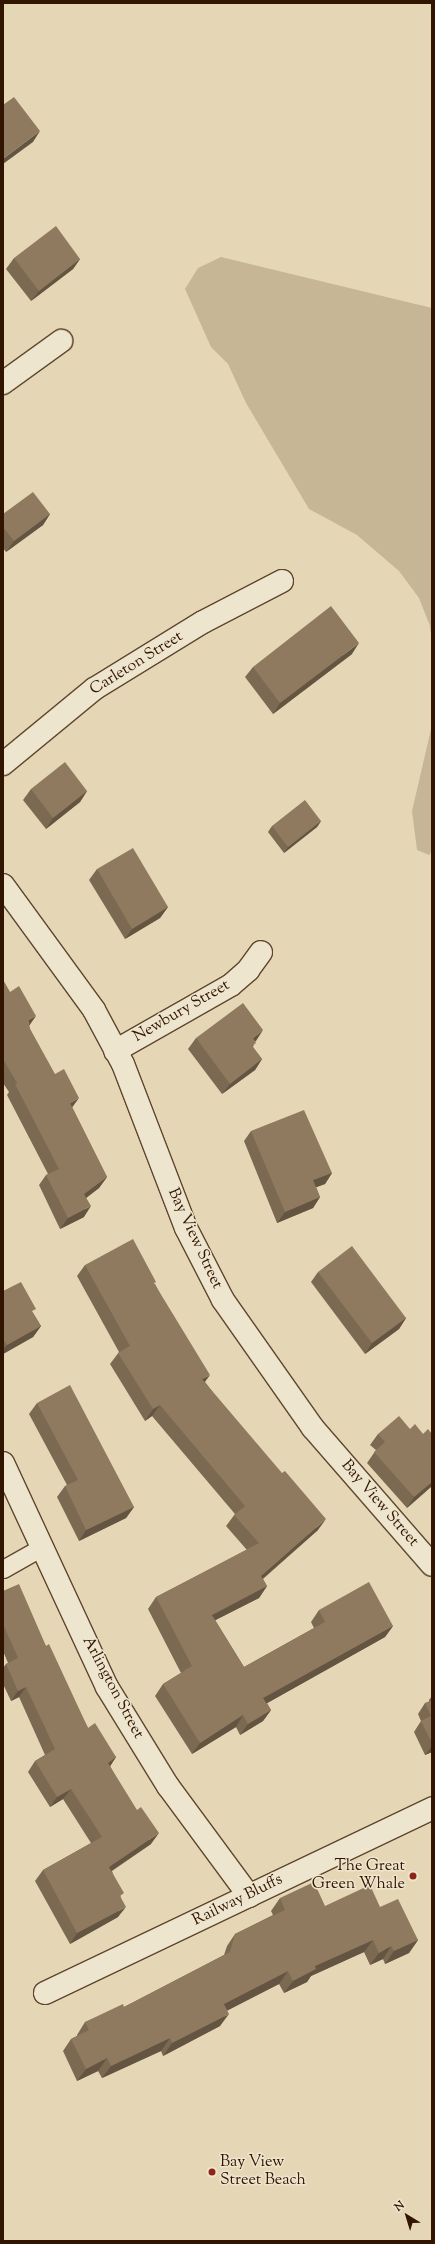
<!DOCTYPE html>
<html>
<head>
<meta charset="utf-8">
<style>
  body { margin:0 }
  #map { position:relative; width:435px; height:2244px; overflow:hidden; background:#e5d7b5; font-family:"Sorts Mill Goudy",serif }
  div>[style] { position:absolute }
  .green>* { inset:0; background:#c7b696 }
  .roads { filter:drop-shadow(1px 0 #5f462e) drop-shadow(-1px 0 #5f462e) drop-shadow(0 1px #5f462e) drop-shadow(0 -1px #5f462e) }
  .service>* { height:17px; margin:-8.5px; padding:0 8.5px; transform-origin:8.5px; border-radius:8.5px; background:#eee5cf }
  .minor>* { height:22px; margin:-11px; padding:0 11px; transform-origin:11px; border-radius:11px; background:#eee5cf }
  .tertiary>* { height:22px; margin:-11px; padding:0 11px; transform-origin:11px; border-radius:11px; background:#eee5cf }
  .wall>* { inset:0; background:#7b6952 }
  .shaded-wall>* { inset:0; background:#645542 }
  .building>* { inset:0; background:#8f7a5f }
  .dots>* { width:11px; height:11px; translate:-50% -50%; box-sizing:border-box; border:2px solid #eee5cf; border-radius:50% }
  span { translate:-50% -50%; white-space:nowrap; text-align:center; line-height:1.15; -webkit-text-stroke:3px #eee5cf; paint-order:stroke }
  .street-label { font-size:16px; color:#321501 }
  .poi-label { font-size:16px; color:#321501 }
  .right { translate:-100% -50%; text-align:right }
  .left { translate:0 -50%; text-align:left }
  .frame { position:absolute; inset:0; border:4px solid #321501; pointer-events:none }
  .north { position:absolute; left:387px; top:2196px; width:40px; height:40px; -webkit-text-stroke:3px #eee5cf; paint-order:stroke; rotate:322deg; font-size:11px; font-weight:700; line-height:16px; text-align:center; color:#321501 }
  .north::after { content:''; display:block; margin:auto; width:14px; height:18px; background:#321501; clip-path:polygon(50% 0,100% 100%,50% 72%,0 100%) }
</style>
</head>
<body>
<div id="map">
  <div class="green">
    <div style="clip-path:polygon(221px 257px,432px 308px,432px 642px,430px 626px,419px 598px,399px 571px,357px 535px,309px 509px,246px 403px,228px 364px,211px 347px,185px 289px,198px 268px)"></div>
    <div style="clip-path:polygon(432px 725px,432px 851px,429px 855px,417px 850px,412px 811px)"></div>
  </div>
  <div class="roads">
    <div class="service">
      <div style="left:3px;top:1569px;width:45px;rotate:-29.4deg"></div>
    </div>
    <div class="minor">
      <div style="left:3px;top:383px;width:72px;rotate:-35.9deg"></div>
      <div style="left:3px;top:764px;width:118px;rotate:-39.5deg"></div>
      <div style="left:94px;top:689px;width:128px;rotate:-31.6deg"></div>
      <div style="left:203px;top:622px;width:89px;rotate:-27.4deg"></div>
      <div style="left:115px;top:1051px;width:133px;rotate:-29.6deg"></div>
      <div style="left:231px;top:985px;width:23px;rotate:-41deg"></div>
      <div style="left:248px;top:970px;width:22px;rotate:-54deg"></div>
      <div style="left:3px;top:1463px;width:247px;rotate:65.1deg"></div>
      <div style="left:107px;top:1687px;width:116px;rotate:58.4deg"></div>
      <div style="left:168px;top:1786px;width:137px;rotate:53.6deg"></div>
      <div style="left:45px;top:1993px;width:429px;rotate:-25.5deg"></div>
    </div>
    <div class="tertiary">
      <div style="left:3px;top:885px;width:155px;rotate:53.9deg"></div>
      <div style="left:94px;top:1010px;width:61px;rotate:61.8deg"></div>
      <div style="left:123px;top:1064px;width:176px;rotate:69deg"></div>
      <div style="left:186px;top:1228px;width:81px;rotate:62.8deg"></div>
      <div style="left:223px;top:1300px;width:156px;rotate:54.9deg"></div>
      <div style="left:313px;top:1428px;width:181px;rotate:49deg"></div>
    </div>
  </div>
  <div class="wall">
    <div style="clip-path:polygon(14px 258px,80px 259px,73px 269px,31px 301px,6px 269px)"></div>
    <div style="clip-path:polygon(3px 514px,50px 514px,43px 525px,6px 552px,3px 548px)"></div>
    <div style="clip-path:polygon(352px 654px,273px 714px,245px 677px,253px 667px)"></div>
    <div style="clip-path:polygon(31px 789px,87px 791px,80px 802px,46px 829px,23px 800px)"></div>
    <div style="clip-path:polygon(321px 821px,317px 827px,284px 853px,268px 832px,272px 826px)"></div>
    <div style="clip-path:polygon(97px 869px,168px 907px,160px 918px,125px 939px,89px 880px)"></div>
    <div style="clip-path:polygon(3px 980px,29px 1026px,30px 1029px,72px 1107px,107px 1177px,99px 1188px,86px 1198px,84px 1217px,60px 1229px,39px 1185px,46px 1175px,48px 1174px,7px 1095px,9px 1092px,3px 1083px)"></div>
    <div style="clip-path:polygon(196px 1038px,255px 1041px,253px 1047px,262px 1059px,255px 1070px,222px 1094px,188px 1049px)"></div>
    <div style="clip-path:polygon(251px 1131px,332px 1173px,325px 1184px,316px 1187px,320px 1197px,313px 1208px,277px 1223px,244px 1141px)"></div>
    <div style="clip-path:polygon(85px 1265px,155px 1284px,205px 1382px,318px 1530px,263px 1579px,267px 1586px,259px 1598px,215px 1620px,244px 1667px,314px 1628px,311px 1622px,319px 1610px,393px 1626px,385px 1637px,267px 1703px,271px 1710px,263px 1721px,240px 1735px,236px 1727px,192px 1754px,155px 1696px,163px 1684px,181px 1673px,148px 1609px,156px 1597px,247px 1550px,226px 1526px,235px 1514px,152px 1416px,145px 1421px,110px 1364px,119px 1352px,77px 1276px)"></div>
    <div style="clip-path:polygon(318px 1272px,406px 1318px,399px 1329px,365px 1354px,311px 1282px)"></div>
    <div style="clip-path:polygon(3px 1291px,33px 1313px,41px 1326px,33px 1337px,3px 1354px)"></div>
    <div style="clip-path:polygon(37px 1403px,134px 1507px,126px 1518px,79px 1541px,57px 1497px,65px 1486px,67px 1485px,29px 1414px)"></div>
    <div style="clip-path:polygon(410px 1429px,423px 1434px,432px 1486px,407px 1508px,367px 1463px,376px 1450px,370px 1445px,378px 1434px)"></div>
    <div style="clip-path:polygon(3px 1591px,46px 1646px,88px 1728px,116px 1757px,110px 1766px,151px 1844px,112px 1871px,121px 1898px,118px 1917px,70px 1944px,35px 1881px,43px 1870px,91px 1843px,63px 1799px,50px 1807px,28px 1772px,35px 1761px,45px 1755px,19px 1697px,11px 1701px,3px 1684px,3px 1668px,6px 1664px,8px 1663px,3px 1651px)"></div>
    <div style="clip-path:polygon(432px 1696px,432px 1752px,425px 1755px,414px 1732px,421px 1721px,418px 1714px,425px 1703px,429px 1702px,429px 1700px)"></div>
    <div style="clip-path:polygon(280px 1898px,325px 1906px,380px 1907px,418px 1940px,409px 1953px,385px 1964px,383px 1959px,370px 1965px,364px 1952px,311px 1976px,307px 1982px,284px 1993px,279px 1984px,227px 2010px,220px 2026px,163px 2056px,161px 2051px,102px 2078px,98px 2071px,77px 2081px,63px 2051px,71px 2039px,77px 2036px,77px 2035px,85px 2022px,124px 2007px,224px 1955px,227px 1946px,235px 1934px,273px 1915px,271px 1911px)"></div>
  </div>
  <div class="shaded-wall">
    <div style="clip-path:polygon(40px 131px,33px 142px,3px 164px,3px 159px)"></div>
    <div style="clip-path:polygon(80px 259px,73px 269px,31px 301px,39px 291px)"></div>
    <div style="clip-path:polygon(50px 514px,43px 525px,6px 552px,14px 541px)"></div>
    <div style="clip-path:polygon(359px 643px,352px 654px,273px 714px,280px 703px)"></div>
    <div style="clip-path:polygon(87px 791px,80px 802px,46px 829px,53px 818px)"></div>
    <div style="clip-path:polygon(321px 821px,317px 827px,284px 853px,288px 847px)"></div>
    <div style="clip-path:polygon(168px 907px,160px 918px,125px 939px,132px 929px)"></div>
    <div style="clip-path:polygon(36px 1016px,29px 1026px,28px 1020px)"></div>
    <div style="clip-path:polygon(263px 1030px,256px 1041px,245px 1049px,253px 1038px)"></div>
    <div style="clip-path:polygon(262px 1059px,255px 1070px,222px 1094px,230px 1084px)"></div>
    <div style="clip-path:polygon(79px 1098px,71px 1109px,70px 1103px)"></div>
    <div style="clip-path:polygon(332px 1173px,325px 1184px,306px 1191px,313px 1180px)"></div>
    <div style="clip-path:polygon(107px 1177px,99px 1188px,77px 1205px,84px 1194px)"></div>
    <div style="clip-path:polygon(320px 1197px,313px 1208px,277px 1223px,285px 1212px)"></div>
    <div style="clip-path:polygon(91px 1206px,84px 1217px,60px 1229px,68px 1218px)"></div>
    <div style="clip-path:polygon(406px 1318px,399px 1329px,365px 1354px,372px 1343px)"></div>
    <div style="clip-path:polygon(41px 1326px,33px 1337px,3px 1354px,3px 1350px,7px 1345px)"></div>
    <div style="clip-path:polygon(210px 1375px,202px 1386px,202px 1379px)"></div>
    <div style="clip-path:polygon(160px 1405px,152px 1416px,145px 1421px,153px 1409px)"></div>
    <div style="clip-path:polygon(432px 1482px,432px 1486px,407px 1508px,414px 1497px)"></div>
    <div style="clip-path:polygon(134px 1507px,126px 1518px,79px 1541px,86px 1530px)"></div>
    <div style="clip-path:polygon(326px 1519px,318px 1530px,253px 1587px,261px 1576px)"></div>
    <div style="clip-path:polygon(267px 1586px,259px 1598px,204px 1626px,212px 1615px)"></div>
    <div style="clip-path:polygon(393px 1626px,385px 1637px,255px 1710px,263px 1698px)"></div>
    <div style="clip-path:polygon(26px 1687px,19px 1697px,11px 1701px,18px 1691px)"></div>
    <div style="clip-path:polygon(271px 1710px,263px 1721px,240px 1735px,248px 1724px)"></div>
    <div style="clip-path:polygon(243px 1715px,236px 1727px,192px 1754px,200px 1743px)"></div>
    <div style="clip-path:polygon(432px 1746px,432px 1752px,425px 1755px)"></div>
    <div style="clip-path:polygon(116px 1757px,109px 1768px,108px 1763px)"></div>
    <div style="clip-path:polygon(71px 1789px,63px 1799px,50px 1807px,57px 1797px)"></div>
    <div style="clip-path:polygon(159px 1833px,151px 1844px,102px 1877px,109px 1867px)"></div>
    <div style="clip-path:polygon(126px 1907px,118px 1917px,70px 1944px,77px 1933px)"></div>
    <div style="clip-path:polygon(373px 1940px,364px 1952px,311px 1976px,307px 1982px,284px 1993px,293px 1981px,315px 1966px)"></div>
    <div style="clip-path:polygon(418px 1940px,409px 1953px,385px 1964px,394px 1951px)"></div>
    <div style="clip-path:polygon(391px 1946px,383px 1959px,370px 1965px,379px 1953px)"></div>
    <div style="clip-path:polygon(288px 1971px,279px 1984px,215px 2017px,224px 2004px)"></div>
    <div style="clip-path:polygon(229px 2014px,220px 2026px,163px 2056px,172px 2043px)"></div>
    <div style="clip-path:polygon(170px 2038px,161px 2051px,102px 2078px,111px 2066px)"></div>
    <div style="clip-path:polygon(107px 2058px,98px 2071px,77px 2081px,86px 2069px)"></div>
  </div>
  <div class="building">
    <div style="clip-path:polygon(14px 97px,40px 131px,3px 159px,3px 105px)"></div>
    <div style="clip-path:polygon(56px 226px,80px 259px,39px 291px,14px 258px)"></div>
    <div style="clip-path:polygon(33px 492px,50px 514px,14px 541px,3px 527px,3px 514px)"></div>
    <div style="clip-path:polygon(331px 606px,359px 643px,280px 703px,253px 667px)"></div>
    <div style="clip-path:polygon(65px 762px,87px 791px,53px 818px,31px 789px)"></div>
    <div style="clip-path:polygon(305px 800px,321px 821px,288px 847px,272px 826px)"></div>
    <div style="clip-path:polygon(133px 848px,168px 907px,132px 929px,97px 869px)"></div>
    <div style="clip-path:polygon(3px 980px,10px 992px,19px 986px,36px 1016px,28px 1020px,30px 1029px,55px 1074px,64px 1069px,79px 1098px,70px 1103px,107px 1177px,84px 1194px,91px 1206px,68px 1218px,46px 1175px,59px 1169px,15px 1084px,17px 1083px,3px 1059px)"></div>
    <div style="clip-path:polygon(243px 1003px,263px 1030px,253px 1038px,256px 1043px,252px 1046px,262px 1059px,230px 1084px,196px 1038px)"></div>
    <div style="clip-path:polygon(304px 1110px,332px 1173px,313px 1180px,320px 1197px,285px 1212px,251px 1131px)"></div>
    <div style="clip-path:polygon(133px 1239px,156px 1282px,154px 1283px,210px 1375px,202px 1379px,282px 1473px,285px 1471px,326px 1519px,261px 1576px,267px 1586px,212px 1615px,244px 1667px,325px 1622px,319px 1610px,369px 1582px,393px 1626px,263px 1698px,271px 1710px,248px 1724px,243px 1715px,200px 1743px,163px 1684px,192px 1666px,156px 1597px,259px 1543px,234px 1515px,245px 1506px,160px 1405px,153px 1409px,118px 1353px,130px 1346px,85px 1265px)"></div>
    <div style="clip-path:polygon(352px 1246px,406px 1318px,372px 1343px,318px 1272px)"></div>
    <div style="clip-path:polygon(21px 1282px,36px 1309px,32px 1311px,41px 1326px,7px 1345px,4px 1341px,3px 1341px,3px 1291px)"></div>
    <div style="clip-path:polygon(70px 1385px,134px 1507px,86px 1530px,65px 1486px,78px 1480px,37px 1403px)"></div>
    <div style="clip-path:polygon(399px 1416px,410px 1429px,415px 1424px,423px 1434px,428px 1429px,432px 1434px,432px 1482px,414px 1497px,374px 1452px,385px 1442px,378px 1434px)"></div>
    <div style="clip-path:polygon(19px 1584px,46px 1646px,49px 1644px,88px 1728px,95px 1723px,116px 1757px,108px 1763px,137px 1810px,141px 1807px,159px 1833px,109px 1867px,124px 1893px,120px 1896px,126px 1907px,77px 1933px,43px 1870px,102px 1837px,71px 1789px,57px 1797px,35px 1761px,55px 1749px,26px 1687px,18px 1691px,6px 1664px,18px 1658px,3px 1624px,3px 1591px)"></div>
    <div style="clip-path:polygon(432px 1700px,432px 1743px,421px 1721px,431px 1716px,425px 1703px)"></div>
    <div style="clip-path:polygon(314px 1882px,325px 1906px,370px 1885px,380px 1907px,398px 1899px,418px 1940px,394px 1951px,391px 1946px,379px 1953px,373px 1940px,315px 1966px,316px 1969px,293px 1981px,288px 1971px,224px 2004px,229px 2014px,172px 2043px,170px 2038px,111px 2066px,107px 2058px,86px 2069px,71px 2039px,89px 2030px,85px 2022px,123px 2004px,124px 2007px,230px 1952px,235px 1934px,285px 1910px,280px 1898px)"></div>
  </div>
  <div class="dots">
    <div style="left:413px;top:1876px;background:#8f2418"></div>
    <div style="left:212px;top:2172px;background:#8f2418"></div>
  </div>
  <div class="street-label">
    <span style="left:137px;top:664px;rotate:-32deg">Carleton Street</span>
    <span style="left:182px;top:1012px;rotate:-30deg">Newbury Street</span>
    <span style="left:194px;top:1239px;rotate:65deg">Bay View Street</span>
    <span style="left:379px;top:1504px;rotate:49deg">Bay View Street</span>
    <span style="left:112px;top:1688px;rotate:62deg">Arlington Street</span>
    <span style="left:238px;top:1901px;rotate:-26deg">Railway Bluffs</span>
  </div>
  <div class="poi-label">
    <span class="right" style="left:405px;top:1876px">The Great<br>Green Whale</span>
    <span class="left" style="left:220px;top:2172px">Bay View<br>Street Beach</span>
  </div>
  <div class="frame"></div>
  <div class="north">N</div>
</div>
</body>
</html>
